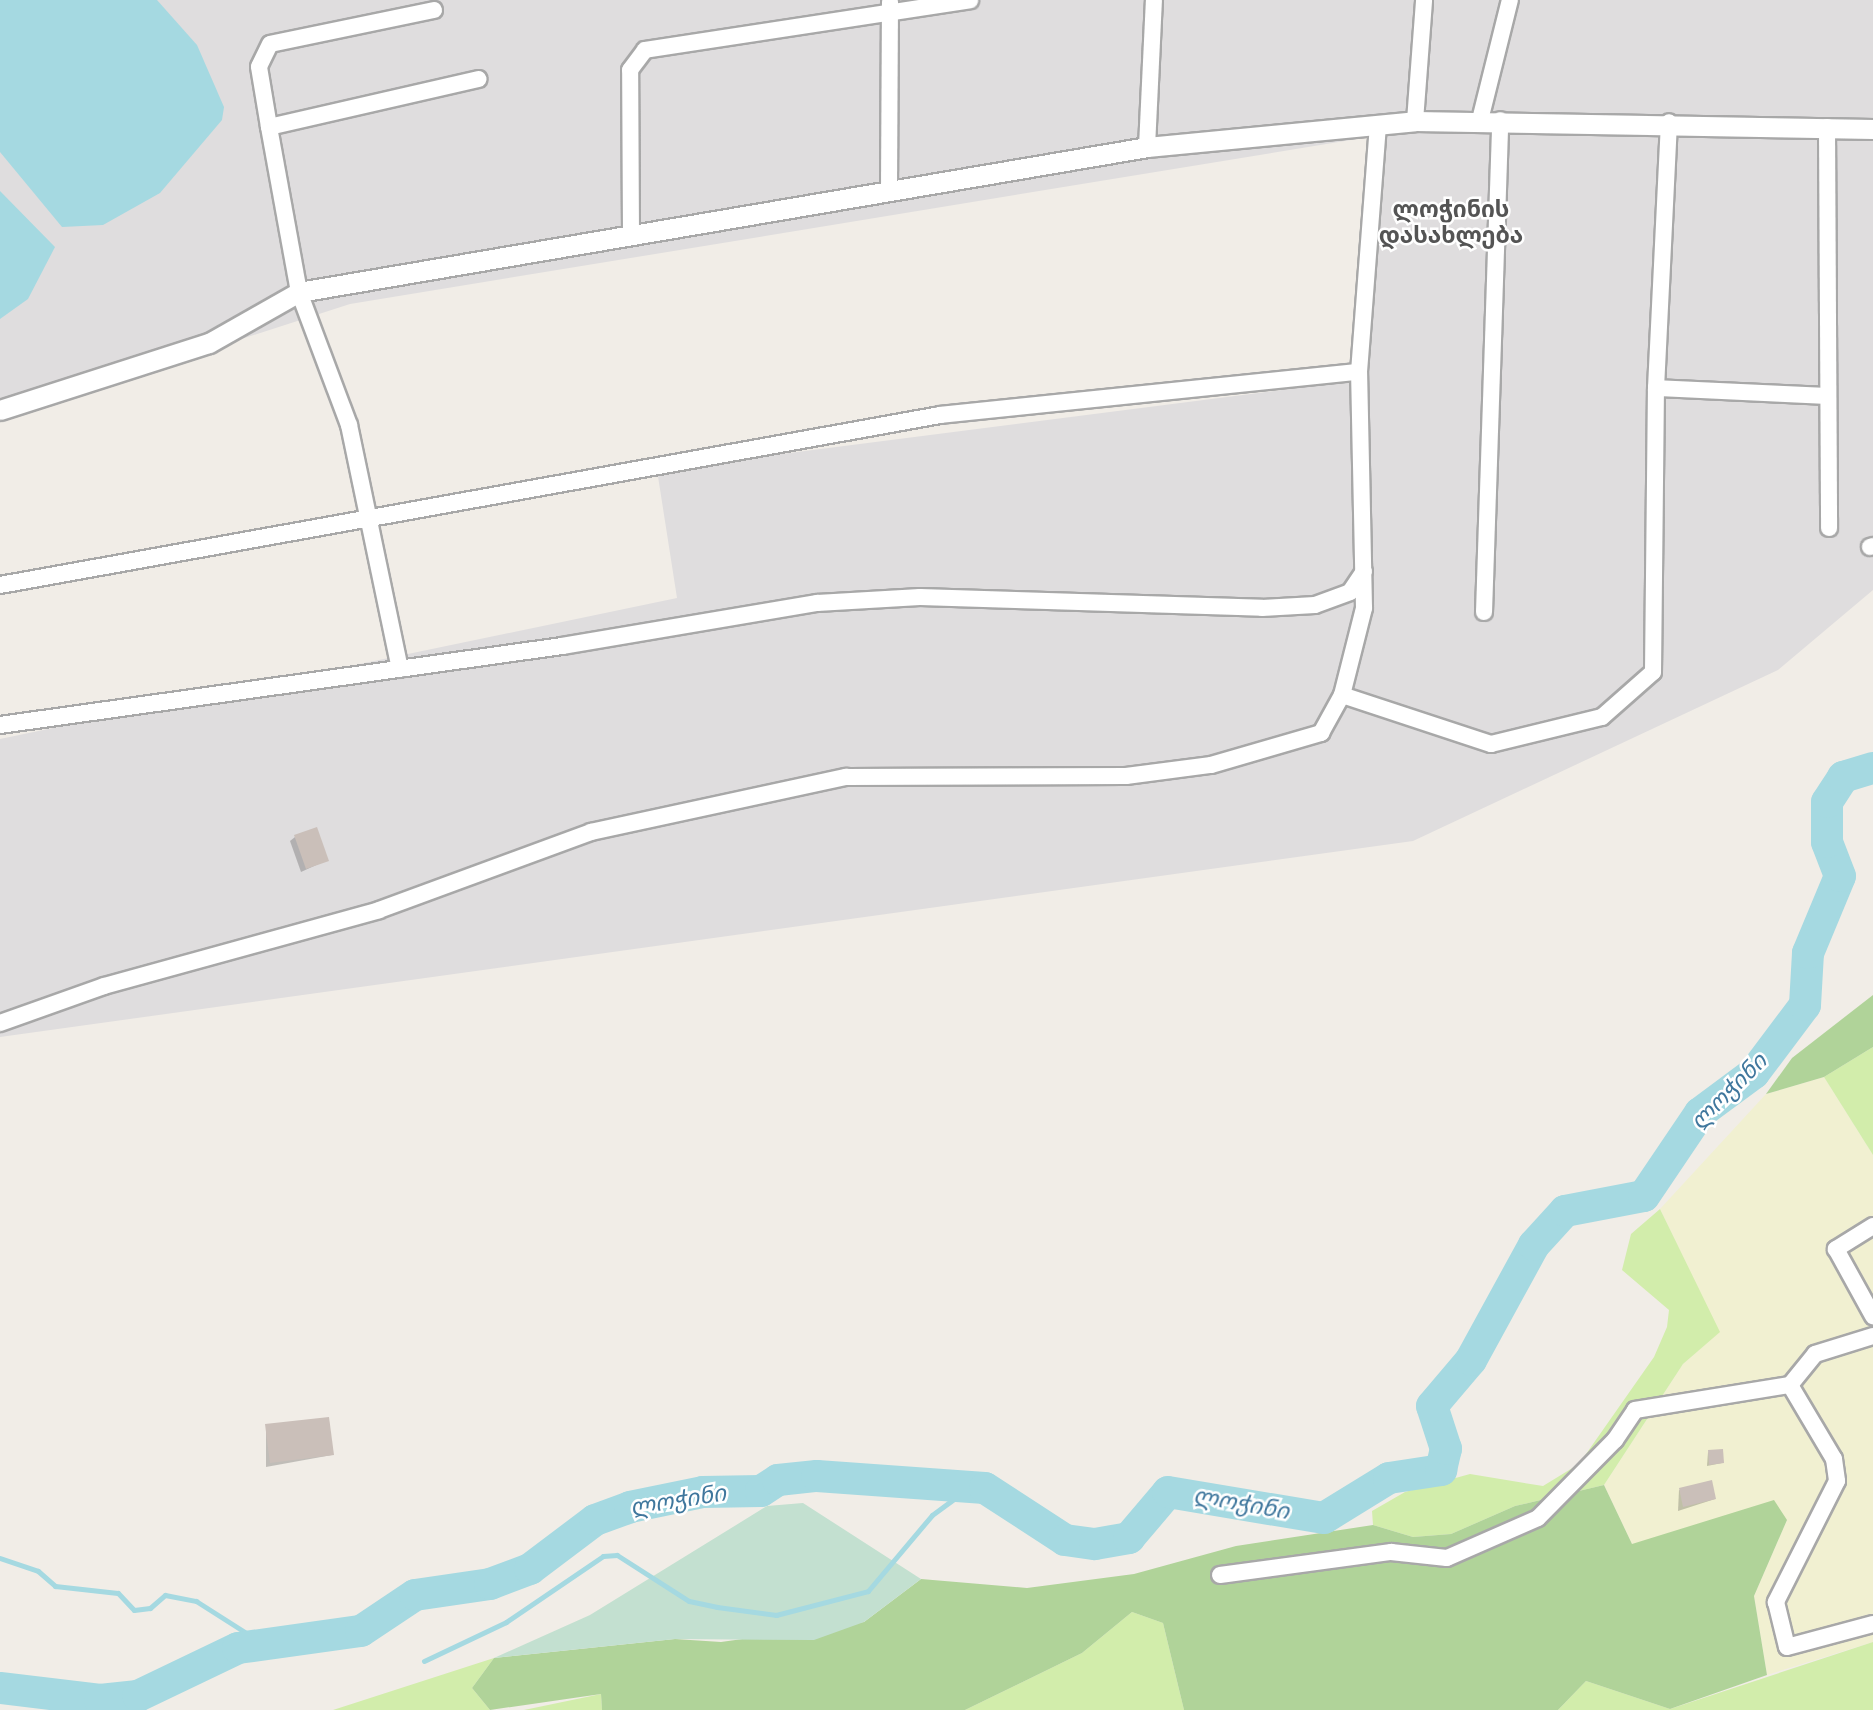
<!DOCTYPE html>
<html>
<head>
<meta charset="utf-8">
<style>
  body { margin:0 }
  #map { position:relative; width:1873px; height:1710px; overflow:hidden; background:#f1ede7; font-family:"Work Sans","Noto Sans Georgian",sans-serif }
  div>[style] { position:absolute }
  .residential>* { inset:0; background:#dfddde }
  .farmland>* { inset:0; background:#f1f0d1 }
  .grass>* { inset:0; background:#d2edab }
  .forest>* { inset:0; background:#b0d399 }
  .wetland>* { inset:0; background:#c3e0d0 }
  .water>* { inset:0; background:#a5d9e1 }
  .shadow>* { inset:0; background:#0003 }
  .stream>* { height:5px; margin:-2.5px; padding:0 2.5px; transform-origin:2.5px; border-radius:2.5px; background:#a5d9e1 }
  .river>* { height:32px; margin:-16px; padding:0 16px; transform-origin:16px; border-radius:16px; background:#a5d9e1 }
  .building>* { inset:0; background:#cabfb9 }
  .roads { filter:drop-shadow(2px 0 #a8a8a8) drop-shadow(-2px 0 #a8a8a8) drop-shadow(0 2px #a8a8a8) drop-shadow(0 -2px #a8a8a8) }
  .minor>* { height:16px; margin:-8px; padding:0 8px; transform-origin:8px; border-radius:8px; background:#fff }
  .tertiary>* { height:19px; margin:-9.5px; padding:0 9.5px; transform-origin:9.5px; border-radius:9.5px; background:#fff }
  span { translate:-50% -50%; white-space:nowrap; text-align:center; line-height:1.15; -webkit-text-stroke:5px #fff; paint-order:stroke }
  .neighbourhood-label { font-size:23px; color:#545454; font-weight:700 }
  .water-label { font-size:23px; color:#3f779d; font-style:italic }
</style>
</head>
<body>
<div id="map">
  <div class="residential">
    <div style="clip-path:polygon(0 0,1873px 0,1873px 590px,1778px 670px,1413px 841px,0 1037px,0 739px,677px 598px,657px 470px,1367px 379px,1369px 137px,350px 304px,0 417px)"></div>
  </div>
  <div class="farmland">
    <div style="clip-path:polygon(1824px 1077px,1873px 1155px,1873px 1642px,1767px 1675px,1754px 1596px,1787px 1520px,1632px 1544px,1604px 1485px,1683px 1364px,1719px 1332px,1660px 1209px,1766px 1094px)"></div>
  </div>
  <div class="grass">
    <div style="clip-path:polygon(1873px 1047px,1873px 1155px,1824px 1077px)"></div>
    <div style="clip-path:polygon(1660px 1209px,1720px 1332px,1683px 1364px,1604px 1485px,1515px 1506px,1451px 1534px,1413px 1537px,1373px 1525px,1372px 1511px,1405px 1492px,1470px 1474px,1543px 1486px,1579px 1464px,1654px 1357px,1667px 1327px,1669px 1310px,1622px 1270px,1631px 1234px)"></div>
    <div style="clip-path:polygon(1132px 1612px,1163px 1623px,1184px 1710px,965px 1710px,1082px 1653px)"></div>
    <div style="clip-path:polygon(1873px 1642px,1873px 1710px,1558px 1710px,1586px 1681px,1670px 1709px)"></div>
    <div style="clip-path:polygon(494px 1658px,472px 1688px,490px 1710px,333px 1710px)"></div>
    <div style="clip-path:polygon(601px 1694px,602px 1710px,524px 1710px)"></div>
  </div>
  <div class="forest">
    <div style="clip-path:polygon(1873px 995px,1873px 1047px,1824px 1077px,1766px 1094px,1792px 1058px)"></div>
    <div style="clip-path:polygon(1604px 1485px,1632px 1544px,1774px 1500px,1787px 1520px,1754px 1596px,1767px 1675px,1670px 1709px,1586px 1681px,1558px 1710px,1184px 1710px,1163px 1623px,1132px 1612px,1082px 1653px,965px 1710px,602px 1710px,601px 1694px,490px 1710px,472px 1688px,494px 1658px,675px 1639px,721px 1642px,864px 1622px,921px 1579px,1027px 1588px,1134px 1574px,1236px 1546px,1373px 1525px,1413px 1537px,1451px 1534px,1515px 1506px)"></div>
  </div>
  <div class="wetland">
    <div style="clip-path:polygon(803px 1503px,921px 1579px,864px 1622px,814px 1640px,675px 1639px,494px 1658px,590px 1615px,767px 1506px)"></div>
  </div>
  <div class="water">
    <div style="clip-path:polygon(0 0,157px 0,197px 45px,224px 107px,222px 120px,160px 193px,103px 225px,62px 227px,0 152px)"></div>
    <div style="clip-path:polygon(0 191px,55px 247px,28px 299px,0 319px)"></div>
  </div>
  <div class="shadow">
    <div style="clip-path:polygon(295px 837px,327px 860px,301px 872px,290px 841px)"></div>
    <div style="clip-path:polygon(266px 1426px,332px 1455px,266px 1467px)"></div>
    <div style="clip-path:polygon(1708px 1452px,1722px 1463px,1707px 1466px)"></div>
    <div style="clip-path:polygon(1679px 1490px,1715px 1499px,1678px 1511px)"></div>
  </div>
  <div class="stream">
    <div style="left:0;top:1558px;width:40px;rotate:18.9deg"></div>
    <div style="left:38px;top:1571px;width:23px;rotate:41deg"></div>
    <div style="left:55px;top:1586px;width:63px;rotate:6.3deg"></div>
    <div style="left:118px;top:1593px;width:23px;rotate:47deg"></div>
    <div style="left:134px;top:1610px;width:16px;rotate:-7deg"></div>
    <div style="left:150px;top:1608px;width:20px;rotate:-41deg"></div>
    <div style="left:165px;top:1595px;width:32px;rotate:11deg"></div>
    <div style="left:196px;top:1601px;width:82px;rotate:32.5deg"></div>
    <div style="left:424px;top:1661px;width:91px;rotate:-25.4deg"></div>
    <div style="left:506px;top:1622px;width:117px;rotate:-34.2deg"></div>
    <div style="left:603px;top:1556px;width:14px;rotate:-4deg"></div>
    <div style="left:617px;top:1555px;width:85px;rotate:32.6deg"></div>
    <div style="left:689px;top:1601px;width:29px;rotate:12deg"></div>
    <div style="left:717px;top:1607px;width:60px;rotate:7.7deg"></div>
    <div style="left:776px;top:1615px;width:95px;rotate:-14.6deg"></div>
    <div style="left:868px;top:1591px;width:99px;rotate:-49.9deg"></div>
    <div style="left:932px;top:1515px;width:42px;rotate:-36.3deg"></div>
  </div>
  <div class="river">
    <div style="left:0;top:1688px;width:101px;rotate:6.8deg"></div>
    <div style="left:100px;top:1700px;width:38px;rotate:-6deg"></div>
    <div style="left:138px;top:1696px;width:111px;rotate:-25.6deg"></div>
    <div style="left:238px;top:1648px;width:124px;rotate:-7.9deg"></div>
    <div style="left:361px;top:1631px;width:65px;rotate:-33.7deg"></div>
    <div style="left:415px;top:1595px;width:76px;rotate:-8.3deg"></div>
    <div style="left:490px;top:1584px;width:43px;rotate:-20.6deg"></div>
    <div style="left:530px;top:1569px;width:81px;rotate:-37deg"></div>
    <div style="left:595px;top:1520px;width:37px;rotate:-20deg"></div>
    <div style="left:630px;top:1507px;width:75px;rotate:-11.6deg"></div>
    <div style="left:703px;top:1492px;width:58px;rotate:-1deg"></div>
    <div style="left:761px;top:1491px;width:20px;rotate:-33deg"></div>
    <div style="left:778px;top:1480px;width:39px;rotate:-6deg"></div>
    <div style="left:817px;top:1476px;width:168px;rotate:4.1deg"></div>
    <div style="left:985px;top:1488px;width:95px;rotate:33deg"></div>
    <div style="left:1065px;top:1540px;width:30px;rotate:8deg"></div>
    <div style="left:1095px;top:1544px;width:35px;rotate:-10deg"></div>
    <div style="left:1129px;top:1538px;width:60px;rotate:-49.7deg"></div>
    <div style="left:1168px;top:1492px;width:158px;rotate:9.5deg"></div>
    <div style="left:1324px;top:1518px;width:76px;rotate:-31.6deg"></div>
    <div style="left:1389px;top:1478px;width:53px;rotate:-8.7deg"></div>
    <div style="left:1441px;top:1470px;width:22px;rotate:-77deg"></div>
    <div style="left:1446px;top:1449px;width:45px;rotate:-108deg"></div>
    <div style="left:1432px;top:1406px;width:60px;rotate:-49.7deg"></div>
    <div style="left:1471px;top:1360px;width:131px;rotate:-61.3deg"></div>
    <div style="left:1534px;top:1245px;width:46px;rotate:-47.6deg"></div>
    <div style="left:1565px;top:1211px;width:80px;rotate:-10.8deg"></div>
    <div style="left:1644px;top:1196px;width:100px;rotate:-56deg"></div>
    <div style="left:1700px;top:1113px;width:67px;rotate:-36.5deg"></div>
    <div style="left:1754px;top:1073px;width:85px;rotate:-53.1deg"></div>
    <div style="left:1805px;top:1005px;width:52px;rotate:-86.7deg"></div>
    <div style="left:1808px;top:953px;width:83px;rotate:-67.4deg"></div>
    <div style="left:1840px;top:876px;width:36px;rotate:-111deg"></div>
    <div style="left:1827px;top:842px;width:40px;rotate:-90deg"></div>
    <div style="left:1827px;top:802px;width:30px;rotate:-57deg"></div>
    <div style="left:1843px;top:777px;width:31px;rotate:-17deg"></div>
  </div>
  <div class="building">
    <div style="clip-path:polygon(317px 827px,329px 861px,306px 869px,294px 835px)"></div>
    <div style="clip-path:polygon(329px 1417px,334px 1455px,270px 1463px,265px 1424px)"></div>
    <div style="clip-path:polygon(1723px 1449px,1724px 1463px,1709px 1465px,1708px 1450px)"></div>
    <div style="clip-path:polygon(1712px 1480px,1716px 1499px,1683px 1507px,1679px 1488px)"></div>
  </div>
  <div class="roads">
    <div class="minor">
      <div style="left:434px;top:10px;width:167px;rotate:168.3deg"></div>
      <div style="left:270px;top:44px;width:25px;rotate:116deg"></div>
      <div style="left:259px;top:67px;width:61px;rotate:80.5deg"></div>
      <div style="left:269px;top:127px;width:215px;rotate:-12.9deg"></div>
      <div style="left:1480px;top:120px;width:124px;rotate:-76deg"></div>
      <div style="left:1415px;top:121px;width:121px;rotate:-85.7deg"></div>
      <div style="left:269px;top:127px;width:168px;rotate:79.7deg"></div>
      <div style="left:299px;top:292px;width:142px;rotate:69.4deg"></div>
      <div style="left:349px;top:425px;width:249px;rotate:78.2deg"></div>
      <div style="left:1827px;top:127px;width:401px;rotate:89.7deg"></div>
      <div style="left:1147px;top:147px;width:147px;rotate:-87.3deg"></div>
      <div style="left:889px;top:190px;width:188px;rotate:-89.7deg"></div>
      <div style="left:631px;top:234px;width:164px;rotate:-90.3deg"></div>
      <div style="left:630px;top:70px;width:25px;rotate:-53deg"></div>
      <div style="left:645px;top:50px;width:329px;rotate:-8.7deg"></div>
      <div style="left:1656px;top:388px;width:169px;rotate:2.7deg"></div>
      <div style="left:1870px;top:547px;width:3px;rotate:-18deg"></div>
      <div style="left:0;top:585px;width:955px;rotate:-10.25deg"></div>
      <div style="left:940px;top:415px;width:421px;rotate:-5.9deg"></div>
      <div style="left:1484px;top:612px;width:492px;rotate:-88.1deg"></div>
      <div style="left:1342px;top:695px;width:157px;rotate:18.2deg"></div>
      <div style="left:1491px;top:744px;width:114px;rotate:-13.7deg"></div>
      <div style="left:1602px;top:717px;width:68px;rotate:-41.4deg"></div>
      <div style="left:1653px;top:672px;width:284px;rotate:-89.4deg"></div>
      <div style="left:1656px;top:388px;width:266px;rotate:-87.2deg"></div>
      <div style="left:0;top:725px;width:568px;rotate:-8deg"></div>
      <div style="left:562px;top:646px;width:259px;rotate:-9.6deg"></div>
      <div style="left:817px;top:603px;width:103px;rotate:-3.3deg"></div>
      <div style="left:920px;top:597px;width:342px;rotate:1.8deg"></div>
      <div style="left:1262px;top:608px;width:53px;rotate:-3.2deg"></div>
      <div style="left:1315px;top:605px;width:37px;rotate:-20deg"></div>
      <div style="left:1350px;top:592px;width:25px;rotate:-56deg"></div>
      <div style="left:0;top:1023px;width:110px;rotate:-19.6deg"></div>
      <div style="left:104px;top:986px;width:285px;rotate:-15.4deg"></div>
      <div style="left:379px;top:910px;width:226px;rotate:-20.2deg"></div>
      <div style="left:591px;top:832px;width:261px;rotate:-12.2deg"></div>
      <div style="left:846px;top:777px;width:280px;rotate:-0.2deg"></div>
      <div style="left:1126px;top:776px;width:86px;rotate:-7.4deg"></div>
      <div style="left:1211px;top:765px;width:115px;rotate:-16.2deg"></div>
      <div style="left:1321px;top:733px;width:43px;rotate:-61.1deg"></div>
      <div style="left:1342px;top:695px;width:90px;rotate:-75.8deg"></div>
      <div style="left:1364px;top:608px;width:236px;rotate:-91.2deg"></div>
      <div style="left:1359px;top:372px;width:248px;rotate:-85.6deg"></div>
      <div style="left:1873px;top:1226px;width:44px;rotate:148.1deg"></div>
      <div style="left:1836px;top:1249px;width:77px;rotate:61.1deg"></div>
      <div style="left:1790px;top:1385px;width:40px;rotate:-51deg"></div>
      <div style="left:1815px;top:1354px;width:61px;rotate:-17.2deg"></div>
      <div style="left:1220px;top:1575px;width:173px;rotate:-7.7deg"></div>
      <div style="left:1391px;top:1552px;width:56px;rotate:6.1deg"></div>
      <div style="left:1447px;top:1558px;width:99px;rotate:-23.7deg"></div>
      <div style="left:1538px;top:1518px;width:110px;rotate:-45.4deg"></div>
      <div style="left:1615px;top:1440px;width:36px;rotate:-56deg"></div>
      <div style="left:1635px;top:1410px;width:157px;rotate:-9.2deg"></div>
      <div style="left:1790px;top:1385px;width:86px;rotate:59.3deg"></div>
      <div style="left:1834px;top:1459px;width:22px;rotate:82deg"></div>
      <div style="left:1837px;top:1481px;width:136px;rotate:116.8deg"></div>
      <div style="left:1776px;top:1602px;width:46px;rotate:76.3deg"></div>
      <div style="left:1787px;top:1647px;width:89px;rotate:-15deg"></div>
    </div>
    <div class="tertiary">
      <div style="left:0;top:410px;width:219px;rotate:-17.8deg"></div>
      <div style="left:209px;top:343px;width:103px;rotate:-29.5deg"></div>
      <div style="left:299px;top:292px;width:860px;rotate:-9.7deg"></div>
      <div style="left:1147px;top:147px;width:269px;rotate:-5.5deg"></div>
      <div style="left:1415px;top:121px;width:458px;rotate:1deg"></div>
    </div>
  </div>
  <div class="neighbourhood-label">
    <span style="left:1451px;top:223px">ლოჭინის<br>დასახლება</span>
  </div>
  <div class="water-label">
    <span style="left:1729px;top:1092px;rotate:-45deg">ლოჭინი</span>
    <span style="left:678px;top:1501px;rotate:-9deg">ლოჭინი</span>
    <span style="left:1241px;top:1504px;rotate:10deg">ლოჭინი</span>
  </div>
</div>
</body>
</html>
